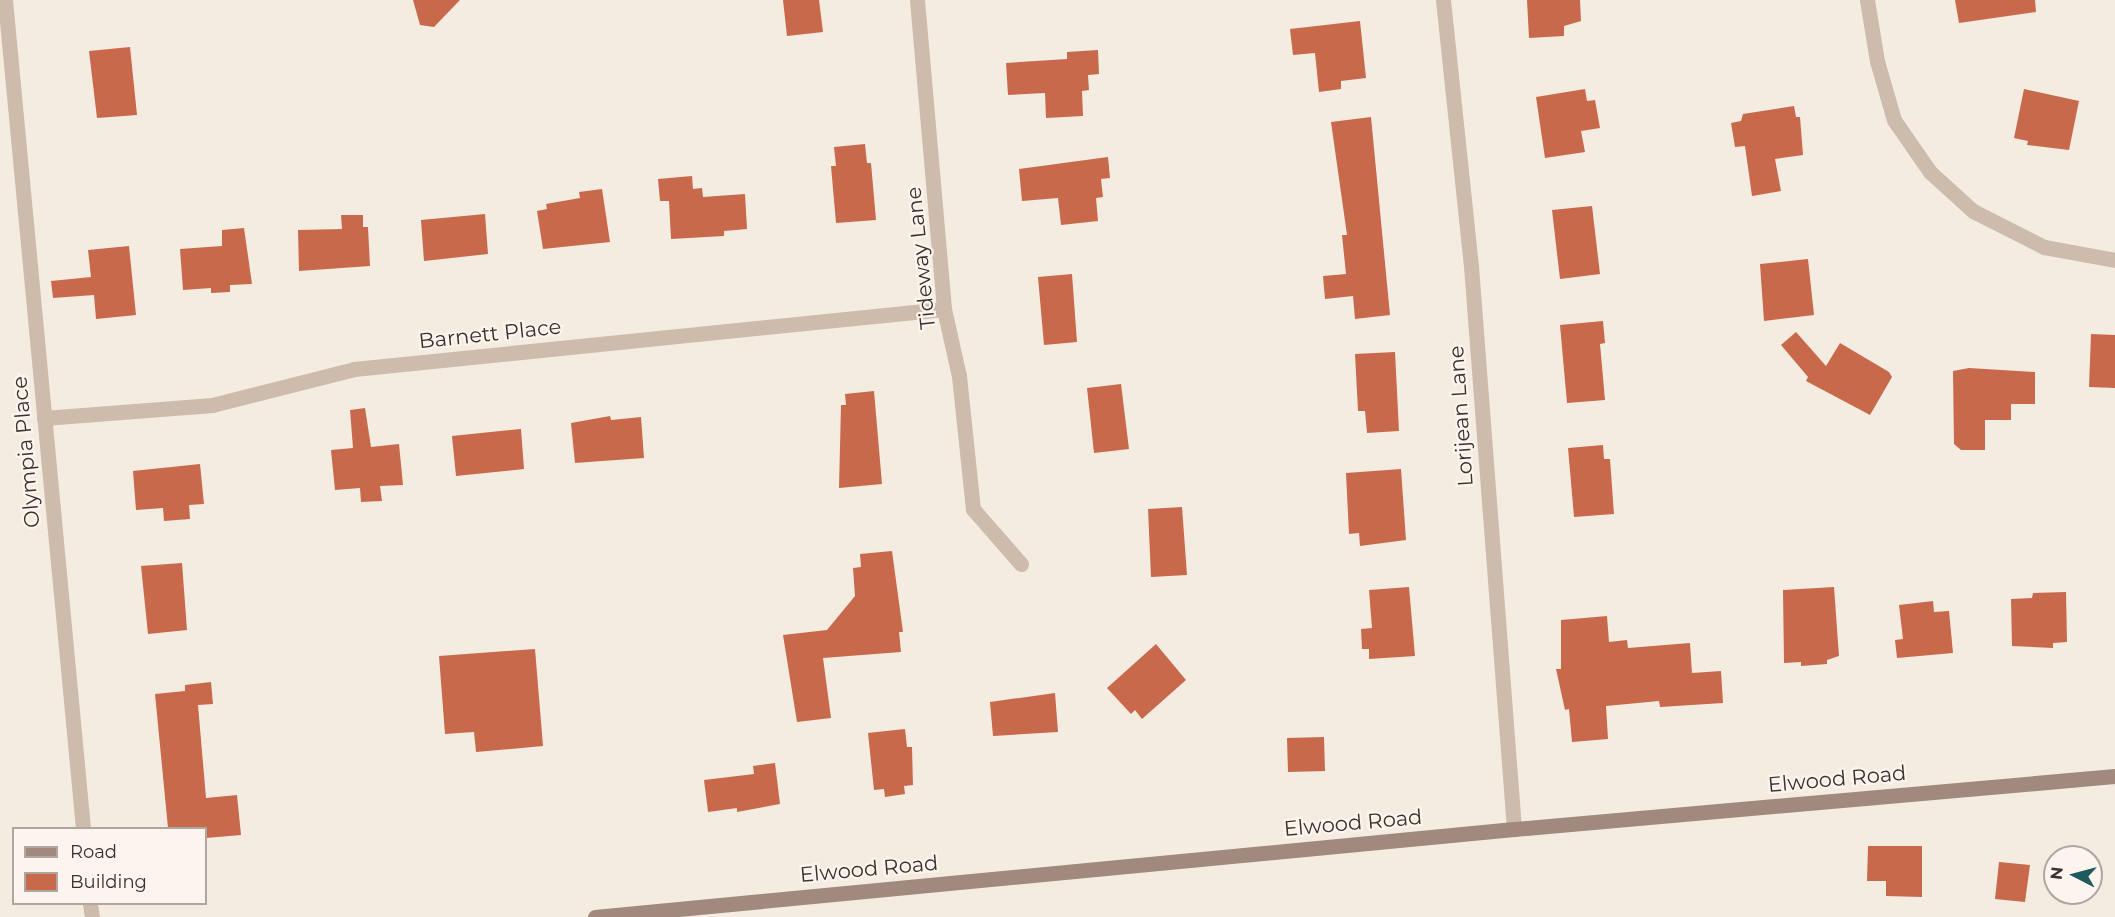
<!DOCTYPE html>
<html>
<head>
<meta charset="utf-8">
<style>
  body { margin:0 }
  #map { position:relative; width:2115px; height:917px; overflow:hidden; background:#f4ebe1; font-family:Montserrat,sans-serif }
  div>[style] { position:absolute }
  .building>* { inset:0; background:#c8694b }
  .minor>* { height:15px; margin:-7.5px; padding:0 7.5px; transform-origin:7.5px; border-radius:7.5px; background:#cdbbac }
  .secondary>* { height:15px; margin:-7.5px; padding:0 7.5px; transform-origin:7.5px; border-radius:7.5px; background:#a18a7d }
  span { translate:-50% -50%; white-space:nowrap; text-align:center; line-height:1.15; -webkit-text-stroke:4.5px #fbf5ee; paint-order:stroke }
  .street-label { font-size:21px; color:#3b302b }
  .legend { position:absolute; left:12px; top:827px; width:195px; height:78px; box-sizing:border-box; background:#fbf5ee; border:2px solid #aea6a0; margin:0; padding:8px 10px; list-style:none; font-size:18px; color:#3b302b }
  .legend li { display:flex; align-items:center; gap:12px; height:30px }
  .legend b { width:30px; border:2px solid #aea6a0 }
  .north { position:absolute; left:2043px; top:845px; width:60px; height:60px; box-sizing:border-box; background:#fbf5ee; border:2px solid #aea6a0; border-radius:50%; rotate:276deg; font-size:16px; font-weight:700; line-height:24px; text-align:center; color:#3b302b }
  .north::after { content:''; display:block; margin:auto; width:21px; height:27px; background:#1f5a5e; clip-path:polygon(50% 0,100% 100%,50% 72%,0 100%) }
</style>
</head>
<body>
<div id="map">
  <div class="building">
    <div style="clip-path:polygon(413px 0,460px 0,434px 27px,420px 25px)"></div>
    <div style="clip-path:polygon(783px 0,819px 0,823px 32px,787px 36px)"></div>
    <div style="clip-path:polygon(1527px 0,1580px 0,1581px 21px,1564px 26px,1564px 36px,1529px 38px)"></div>
    <div style="clip-path:polygon(1955px 0,2035px 0,2036px 12px,1959px 23px)"></div>
    <div style="clip-path:polygon(1360px 21px,1366px 78px,1341px 81px,1341px 89px,1319px 92px,1315px 53px,1293px 55px,1290px 29px)"></div>
    <div style="clip-path:polygon(130px 47px,137px 115px,97px 118px,89px 51px)"></div>
    <div style="clip-path:polygon(1098px 50px,1099px 74px,1088px 75px,1089px 90px,1082px 91px,1083px 116px,1046px 118px,1045px 93px,1008px 95px,1006px 63px,1067px 59px,1067px 52px)"></div>
    <div style="clip-path:polygon(1585px 89px,1587px 101px,1595px 100px,1600px 128px,1581px 131px,1585px 152px,1545px 158px,1536px 97px)"></div>
    <div style="clip-path:polygon(2024px 89px,2079px 101px,2069px 150px,2027px 145px,2028px 141px,2014px 138px)"></div>
    <div style="clip-path:polygon(1794px 106px,1796px 117px,1800px 117px,1803px 155px,1775px 159px,1781px 191px,1752px 196px,1745px 146px,1735px 147px,1731px 123px,1741px 121px,1743px 114px)"></div>
    <div style="clip-path:polygon(1371px 117px,1390px 315px,1355px 319px,1353px 296px,1325px 299px,1323px 276px,1346px 274px,1342px 235px,1347px 235px,1331px 122px)"></div>
    <div style="clip-path:polygon(865px 144px,867px 163px,871px 163px,876px 220px,836px 223px,831px 166px,836px 166px,834px 147px)"></div>
    <div style="clip-path:polygon(1108px 157px,1110px 178px,1101px 179px,1103px 197px,1096px 198px,1098px 221px,1061px 225px,1058px 198px,1022px 201px,1019px 169px)"></div>
    <div style="clip-path:polygon(692px 176px,693px 189px,702px 188px,703px 197px,745px 194px,747px 229px,724px 231px,724px 236px,671px 239px,669px 201px,660px 201px,658px 179px)"></div>
    <div style="clip-path:polygon(602px 189px,610px 242px,543px 249px,537px 211px,547px 209px,546px 204px,580px 198px,579px 192px)"></div>
    <div style="clip-path:polygon(1592px 206px,1600px 274px,1560px 279px,1552px 210px)"></div>
    <div style="clip-path:polygon(485px 214px,488px 254px,424px 261px,421px 220px)"></div>
    <div style="clip-path:polygon(341px 215px,363px 215px,363px 227px,368px 227px,370px 266px,299px 271px,298px 230px,342px 229px)"></div>
    <div style="clip-path:polygon(244px 228px,252px 284px,230px 285px,230px 292px,211px 293px,211px 288px,183px 290px,180px 249px,222px 246px,222px 230px)"></div>
    <div style="clip-path:polygon(129px 246px,136px 315px,96px 319px,94px 295px,53px 298px,51px 281px,91px 277px,88px 250px)"></div>
    <div style="clip-path:polygon(1808px 259px,1814px 315px,1764px 321px,1760px 264px)"></div>
    <div style="clip-path:polygon(1072px 274px,1077px 342px,1044px 345px,1038px 277px)"></div>
    <div style="clip-path:polygon(1603px 321px,1605px 343px,1600px 344px,1605px 400px,1567px 403px,1560px 325px)"></div>
    <div style="clip-path:polygon(1796px 332px,1826px 366px,1840px 343px,1889px 372px,1892px 377px,1870px 415px,1806px 381px,1808px 377px,1781px 345px)"></div>
    <div style="clip-path:polygon(2091px 334px,2115px 335px,2115px 388px,2089px 387px)"></div>
    <div style="clip-path:polygon(1395px 352px,1399px 431px,1367px 433px,1365px 411px,1358px 411px,1355px 354px)"></div>
    <div style="clip-path:polygon(1969px 368px,2035px 372px,2035px 404px,2011px 404px,2011px 420px,1985px 420px,1985px 450px,1961px 450px,1954px 444px,1953px 371px)"></div>
    <div style="clip-path:polygon(1121px 384px,1129px 449px,1094px 453px,1087px 388px)"></div>
    <div style="clip-path:polygon(874px 391px,882px 484px,839px 488px,841px 405px,846px 405px,845px 394px)"></div>
    <div style="clip-path:polygon(365px 408px,371px 447px,399px 444px,403px 485px,380px 486px,382px 501px,361px 502px,360px 488px,335px 490px,331px 450px,353px 448px,350px 410px)"></div>
    <div style="clip-path:polygon(610px 416px,611px 420px,641px 417px,644px 458px,575px 463px,571px 423px)"></div>
    <div style="clip-path:polygon(521px 429px,524px 469px,456px 476px,452px 436px)"></div>
    <div style="clip-path:polygon(1603px 445px,1604px 459px,1610px 459px,1614px 514px,1574px 517px,1568px 448px)"></div>
    <div style="clip-path:polygon(200px 464px,204px 504px,189px 505px,190px 519px,164px 521px,163px 508px,136px 510px,133px 471px)"></div>
    <div style="clip-path:polygon(1401px 469px,1406px 540px,1360px 546px,1359px 533px,1349px 534px,1346px 473px)"></div>
    <div style="clip-path:polygon(1182px 507px,1187px 575px,1151px 577px,1148px 509px)"></div>
    <div style="clip-path:polygon(892px 551px,903px 632px,899px 632px,901px 652px,823px 658px,831px 718px,797px 722px,783px 635px,827px 630px,855px 596px,853px 568px,861px 567px,860px 554px)"></div>
    <div style="clip-path:polygon(182px 563px,187px 630px,148px 634px,141px 566px)"></div>
    <div style="clip-path:polygon(1409px 587px,1415px 656px,1369px 659px,1369px 649px,1362px 649px,1361px 629px,1372px 628px,1369px 590px)"></div>
    <div style="clip-path:polygon(1834px 587px,1839px 656px,1827px 660px,1827px 664px,1801px 666px,1801px 662px,1784px 663px,1783px 590px)"></div>
    <div style="clip-path:polygon(2066px 592px,2067px 642px,2053px 643px,2053px 648px,2012px 646px,2011px 599px,2032px 598px,2033px 593px)"></div>
    <div style="clip-path:polygon(1933px 601px,1934px 612px,1949px 611px,1953px 653px,1897px 658px,1895px 640px,1903px 639px,1899px 605px)"></div>
    <div style="clip-path:polygon(1607px 616px,1609px 642px,1627px 640px,1628px 648px,1690px 643px,1692px 673px,1721px 671px,1723px 703px,1660px 707px,1659px 701px,1606px 706px,1608px 739px,1572px 742px,1569px 709px,1565px 710px,1556px 669px,1561px 669px,1561px 620px)"></div>
    <div style="clip-path:polygon(1156px 644px,1186px 680px,1142px 719px,1135px 710px,1131px 714px,1107px 688px)"></div>
    <div style="clip-path:polygon(535px 649px,543px 746px,476px 752px,474px 732px,445px 734px,439px 656px)"></div>
    <div style="clip-path:polygon(211px 682px,213px 704px,198px 705px,206px 798px,237px 795px,241px 835px,206px 838px,206px 828px,168px 828px,155px 694px,185px 691px,185px 685px)"></div>
    <div style="clip-path:polygon(1055px 693px,1058px 732px,993px 736px,990px 702px)"></div>
    <div style="clip-path:polygon(905px 729px,907px 747px,912px 747px,913px 785px,904px 786px,905px 794px,885px 797px,884px 789px,874px 790px,868px 733px)"></div>
    <div style="clip-path:polygon(1324px 737px,1325px 771px,1288px 772px,1287px 738px)"></div>
    <div style="clip-path:polygon(775px 763px,780px 804px,737px 812px,737px 808px,708px 812px,704px 780px,754px 774px,753px 766px)"></div>
    <div style="clip-path:polygon(1868px 846px,1922px 846px,1922px 897px,1886px 896px,1886px 881px,1867px 881px)"></div>
    <div style="clip-path:polygon(1999px 862px,2030px 865px,2025px 902px,1995px 899px)"></div>
  </div>
  <div class="minor">
    <div style="left:5px;top:0;width:832px;rotate:84.62deg"></div>
    <div style="left:917px;top:0;width:310px;rotate:85deg"></div>
    <div style="left:944px;top:309px;width:69px;rotate:77.4deg"></div>
    <div style="left:959px;top:376px;width:134px;rotate:84deg"></div>
    <div style="left:973px;top:509px;width:73px;rotate:48.9deg"></div>
    <div style="left:1443px;top:0;width:267px;rotate:84deg"></div>
    <div style="left:1471px;top:266px;width:565px;rotate:85.63deg"></div>
    <div style="left:1867px;top:0;width:62px;rotate:80.7deg"></div>
    <div style="left:1877px;top:61px;width:61px;rotate:73.9deg"></div>
    <div style="left:1894px;top:120px;width:63px;rotate:55.3deg"></div>
    <div style="left:1930px;top:172px;width:58px;rotate:42.2deg"></div>
    <div style="left:1973px;top:211px;width:80px;rotate:26.9deg"></div>
    <div style="left:2044px;top:247px;width:72px;rotate:10.4deg"></div>
    <div style="left:44px;top:418px;width:169px;rotate:-4.4deg"></div>
    <div style="left:212px;top:405px;width:146px;rotate:-14.2deg"></div>
    <div style="left:354px;top:369px;width:593px;rotate:-5.81deg"></div>
    <div style="left:90px;top:904px;width:13px;rotate:81deg"></div>
  </div>
  <div class="secondary">
    <div style="left:595px;top:917px;width:923px;rotate:-5.47deg"></div>
    <div style="left:1514px;top:829px;width:603px;rotate:-5.04deg"></div>
  </div>
  <div class="street-label">
    <span style="left:921px;top:258px;rotate:-96deg">Tideway Lane</span>
    <span style="left:490px;top:334px;rotate:-6deg">Barnett Place</span>
    <span style="left:1461px;top:416px;rotate:-94deg">Lorijean Lane</span>
    <span style="left:26px;top:452px;rotate:-95deg">Olympia Place</span>
    <span style="left:1837px;top:779px;rotate:-5deg">Elwood Road</span>
    <span style="left:1353px;top:823px;rotate:-5deg">Elwood Road</span>
    <span style="left:869px;top:869px;rotate:-5deg">Elwood Road</span>
  </div>
  <ul class="legend">
  <li><b style="height:8px;background:#a18a7d"></b>Road</li>
  <li><b style="height:16px;background:#c8694b"></b>Building</li>
  </ul>
  <div class="north">N</div>
</div>
</body>
</html>
